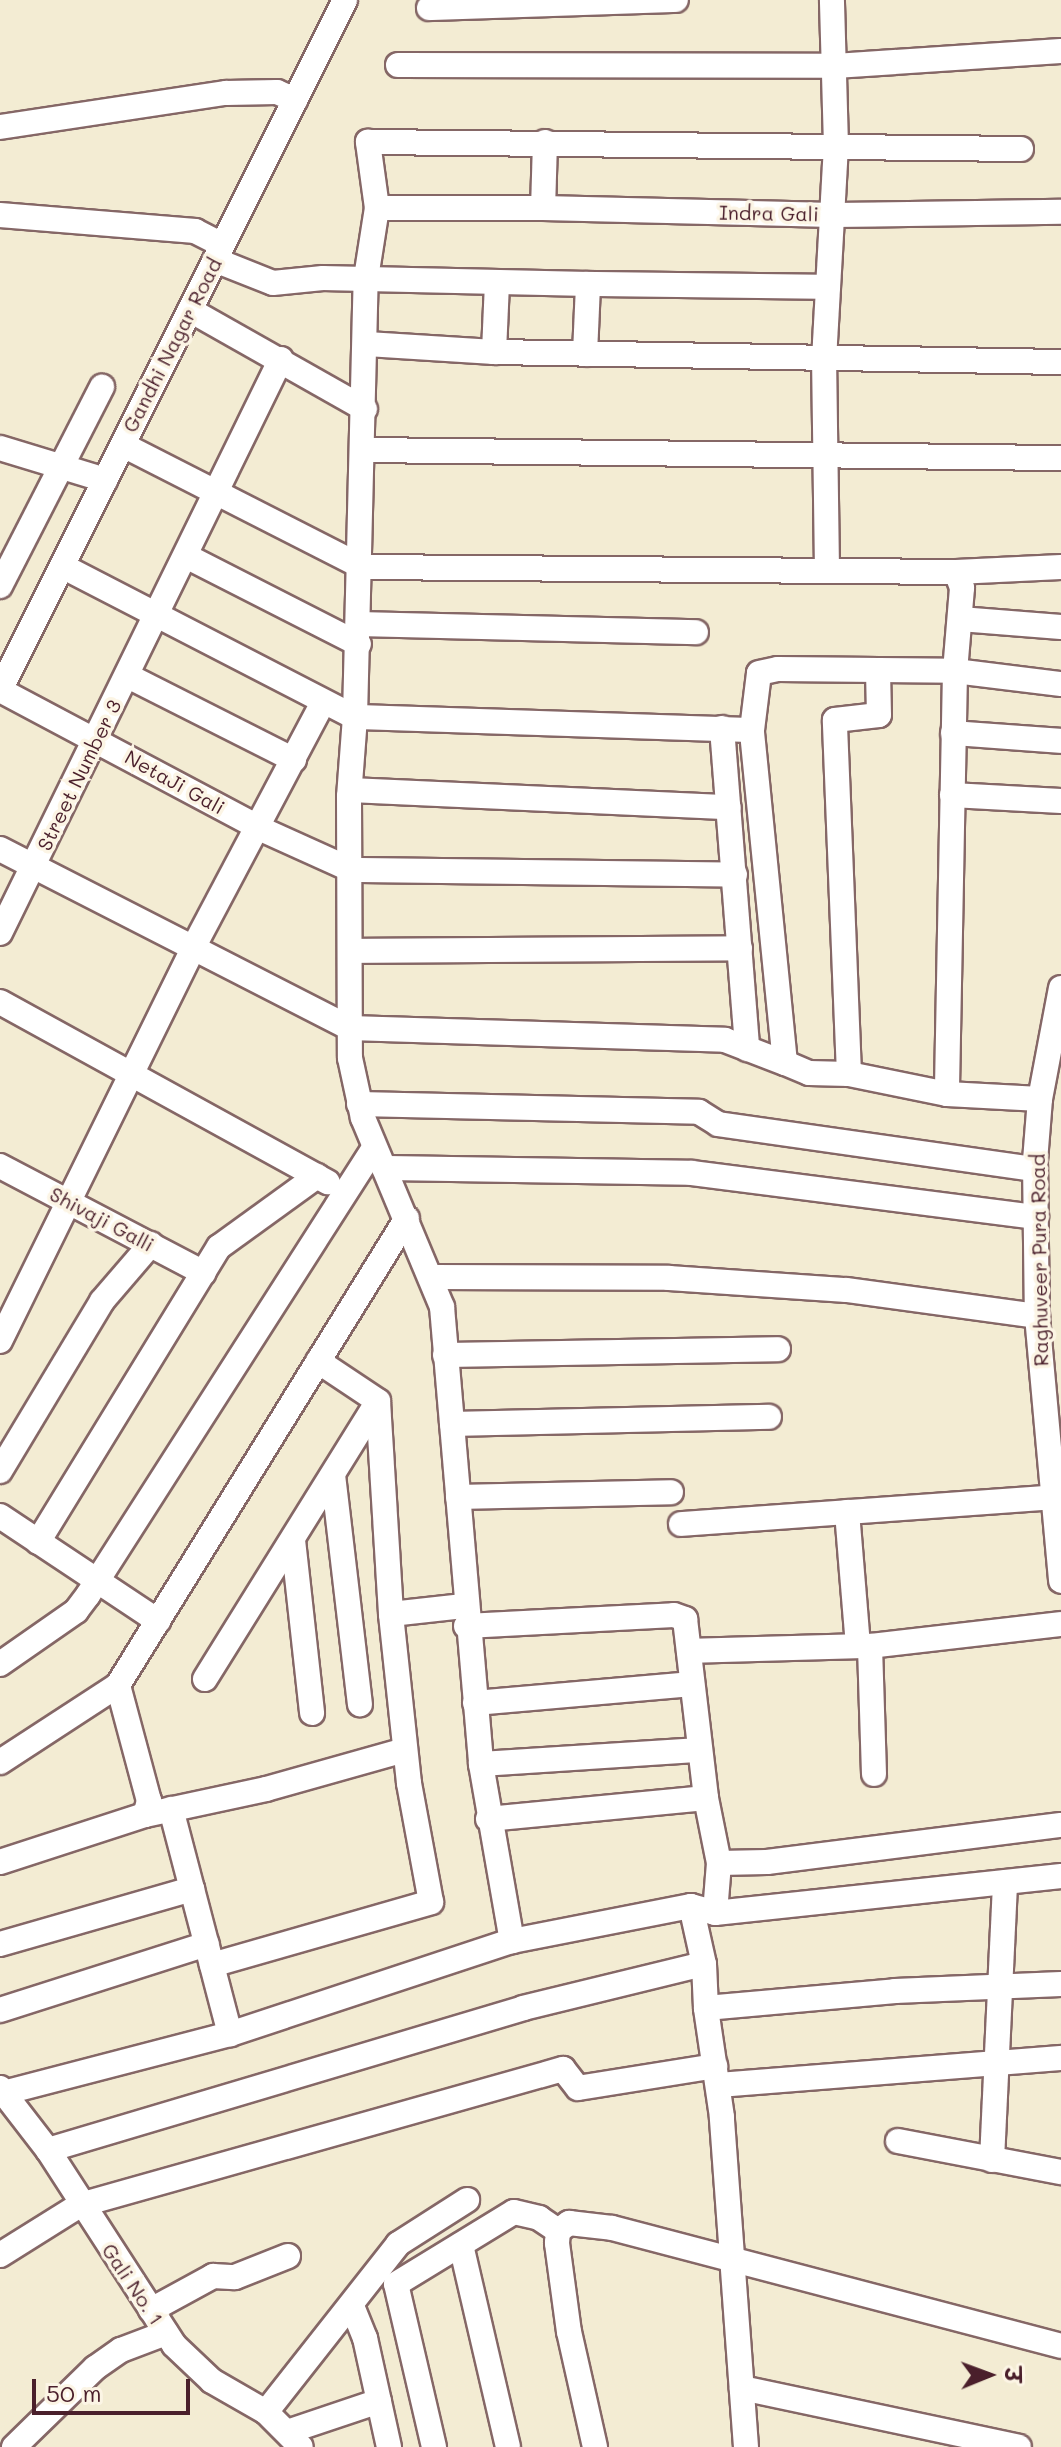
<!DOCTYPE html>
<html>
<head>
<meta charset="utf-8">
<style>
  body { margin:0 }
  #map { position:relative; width:1061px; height:2447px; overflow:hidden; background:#f3ecd3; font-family:Mali,"Playpen Sans Deva",sans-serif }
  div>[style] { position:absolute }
  .roads { filter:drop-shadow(2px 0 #856766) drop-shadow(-2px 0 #856766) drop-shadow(0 2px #856766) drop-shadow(0 -2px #856766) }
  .minor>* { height:24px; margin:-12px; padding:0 12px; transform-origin:12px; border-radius:12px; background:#fff }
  span { translate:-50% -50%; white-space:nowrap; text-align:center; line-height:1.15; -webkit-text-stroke:7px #fcf5e5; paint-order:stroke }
  .street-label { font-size:20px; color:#4a1f2b }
  .north { position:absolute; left:949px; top:2335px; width:80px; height:80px; -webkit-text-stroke:6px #fcf5e5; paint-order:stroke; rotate:89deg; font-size:22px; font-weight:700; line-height:32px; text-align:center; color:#4a1f2b }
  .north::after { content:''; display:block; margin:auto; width:28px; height:36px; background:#4a1f2b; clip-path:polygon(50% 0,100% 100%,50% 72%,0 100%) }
  .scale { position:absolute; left:32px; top:2379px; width:158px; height:36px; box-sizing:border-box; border:4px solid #4a1f2b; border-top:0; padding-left:10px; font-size:24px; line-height:28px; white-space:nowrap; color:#4a1f2b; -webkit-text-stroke:6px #fcf5e5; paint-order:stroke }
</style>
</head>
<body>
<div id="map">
  <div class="roads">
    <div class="minor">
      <div style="left:429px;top:8px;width:247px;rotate:-1.9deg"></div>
      <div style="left:398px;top:65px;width:437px;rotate:0.1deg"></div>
      <div style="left:835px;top:66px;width:226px;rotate:-3.8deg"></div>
      <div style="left:0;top:127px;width:229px;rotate:-8.6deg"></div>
      <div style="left:226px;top:93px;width:51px;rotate:-1.1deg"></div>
      <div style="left:277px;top:92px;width:20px;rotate:24deg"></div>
      <div style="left:545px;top:142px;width:66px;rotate:91.7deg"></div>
      <div style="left:543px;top:208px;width:290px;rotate:1.4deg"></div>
      <div style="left:833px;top:215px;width:228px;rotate:-0.8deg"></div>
      <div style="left:377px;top:208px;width:166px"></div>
      <div style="left:0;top:215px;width:196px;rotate:4.7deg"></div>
      <div style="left:195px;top:231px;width:30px;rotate:27deg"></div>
      <div style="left:215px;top:260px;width:62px;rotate:21.6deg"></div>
      <div style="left:273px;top:283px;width:50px;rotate:-5.7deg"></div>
      <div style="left:323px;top:278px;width:265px;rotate:1.3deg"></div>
      <div style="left:497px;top:283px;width:69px;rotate:92.5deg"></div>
      <div style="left:494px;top:352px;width:567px;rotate:1.01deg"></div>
      <div style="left:190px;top:310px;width:201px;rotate:29.5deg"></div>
      <div style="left:367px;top:344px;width:127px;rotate:3.6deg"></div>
      <div style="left:585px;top:354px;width:70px;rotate:-87.5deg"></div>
      <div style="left:588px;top:284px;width:240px;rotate:0.7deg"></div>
      <div style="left:123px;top:445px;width:268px;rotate:27deg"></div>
      <div style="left:362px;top:567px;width:594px;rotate:0.48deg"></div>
      <div style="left:956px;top:572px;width:17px;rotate:69deg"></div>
      <div style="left:962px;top:588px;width:83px;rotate:94.8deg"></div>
      <div style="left:955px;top:671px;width:423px;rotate:91.1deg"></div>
      <div style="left:947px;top:1094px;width:93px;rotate:3.1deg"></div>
      <div style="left:0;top:448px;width:110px;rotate:16.9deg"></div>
      <div style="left:363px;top:450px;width:698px;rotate:0.66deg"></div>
      <div style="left:186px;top:556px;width:194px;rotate:27deg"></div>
      <div style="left:62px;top:566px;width:330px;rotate:27.3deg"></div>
      <div style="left:355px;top:717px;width:79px;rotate:94.3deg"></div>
      <div style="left:349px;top:796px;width:262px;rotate:89.8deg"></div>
      <div style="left:350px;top:1058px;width:61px;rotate:77.8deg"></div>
      <div style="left:363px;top:1118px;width:205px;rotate:67.3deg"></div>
      <div style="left:442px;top:1307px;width:459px;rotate:85.1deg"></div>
      <div style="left:481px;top:1764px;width:180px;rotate:80.1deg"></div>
      <div style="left:827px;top:570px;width:210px;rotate:-90.8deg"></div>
      <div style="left:824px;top:360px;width:214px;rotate:-86.8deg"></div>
      <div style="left:836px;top:146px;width:146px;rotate:-91.6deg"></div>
      <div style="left:956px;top:572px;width:105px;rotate:-2.7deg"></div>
      <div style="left:0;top:586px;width:224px;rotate:-62.9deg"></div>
      <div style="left:960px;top:619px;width:101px;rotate:4.5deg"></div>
      <div style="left:360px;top:624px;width:336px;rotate:1.4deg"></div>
      <div style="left:128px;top:676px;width:186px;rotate:26.8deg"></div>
      <div style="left:0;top:690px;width:296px;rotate:28deg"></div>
      <div style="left:261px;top:829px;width:100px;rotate:24.3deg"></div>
      <div style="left:352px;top:870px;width:383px;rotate:0.7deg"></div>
      <div style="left:0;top:690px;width:771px;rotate:-63.43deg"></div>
      <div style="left:722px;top:728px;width:322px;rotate:85.5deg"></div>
      <div style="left:752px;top:730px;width:397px;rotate:-178.1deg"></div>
      <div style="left:355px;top:717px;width:439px;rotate:-88.6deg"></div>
      <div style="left:366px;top:278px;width:71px;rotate:-81.1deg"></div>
      <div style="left:377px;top:208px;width:67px;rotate:-97.8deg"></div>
      <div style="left:368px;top:142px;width:653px;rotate:0.61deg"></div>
      <div style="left:953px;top:733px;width:108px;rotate:4.2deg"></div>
      <div style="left:350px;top:790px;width:379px;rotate:2.6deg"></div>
      <div style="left:952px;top:795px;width:109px;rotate:3.2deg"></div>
      <div style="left:0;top:849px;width:393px;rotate:27.1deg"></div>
      <div style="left:350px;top:1028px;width:375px;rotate:1.8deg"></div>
      <div style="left:725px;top:1040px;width:64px;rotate:21deg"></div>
      <div style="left:0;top:933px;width:639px;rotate:-63.92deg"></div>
      <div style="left:351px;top:951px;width:389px;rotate:-0.4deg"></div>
      <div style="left:1061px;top:988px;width:113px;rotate:100.7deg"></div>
      <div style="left:1040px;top:1099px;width:62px;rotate:94.6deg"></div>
      <div style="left:1035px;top:1161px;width:155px;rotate:89.3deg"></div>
      <div style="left:1037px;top:1316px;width:266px;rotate:84.8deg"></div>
      <div style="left:0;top:1002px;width:374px;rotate:28.8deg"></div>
      <div style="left:849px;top:1074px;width:354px;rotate:-92.3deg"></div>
      <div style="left:835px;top:720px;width:44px;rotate:-6.5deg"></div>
      <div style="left:879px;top:715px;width:45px;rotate:-91.3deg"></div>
      <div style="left:947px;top:1094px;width:100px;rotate:-168.5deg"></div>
      <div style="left:849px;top:1074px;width:40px;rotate:-178.6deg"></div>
      <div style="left:809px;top:1073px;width:26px;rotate:-157deg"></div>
      <div style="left:785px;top:1063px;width:335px;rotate:-95.7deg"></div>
      <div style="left:752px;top:730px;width:57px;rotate:-83deg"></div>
      <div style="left:759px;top:673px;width:19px;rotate:-12deg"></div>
      <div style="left:778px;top:669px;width:177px;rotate:0.6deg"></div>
      <div style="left:955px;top:671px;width:107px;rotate:7deg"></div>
      <div style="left:359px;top:1104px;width:340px;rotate:1.3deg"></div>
      <div style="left:699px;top:1112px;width:22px;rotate:32deg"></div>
      <div style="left:718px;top:1124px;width:320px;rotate:8.1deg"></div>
      <div style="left:0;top:1166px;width:230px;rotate:27.7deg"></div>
      <div style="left:384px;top:1168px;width:308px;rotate:0.9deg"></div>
      <div style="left:692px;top:1173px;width:347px;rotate:7.3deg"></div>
      <div style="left:433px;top:1277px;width:236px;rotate:0.2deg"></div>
      <div style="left:669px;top:1278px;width:178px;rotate:3.9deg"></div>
      <div style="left:847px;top:1290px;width:192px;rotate:7.8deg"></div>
      <div style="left:0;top:1341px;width:438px;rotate:-63.8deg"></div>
      <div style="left:193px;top:948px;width:276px;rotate:-62.1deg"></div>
      <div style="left:445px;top:1355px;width:333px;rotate:-1deg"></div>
      <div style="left:452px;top:1424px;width:317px;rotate:-1.3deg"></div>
      <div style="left:0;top:1471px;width:198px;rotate:-59deg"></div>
      <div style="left:102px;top:1301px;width:75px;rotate:-49.3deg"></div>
      <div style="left:333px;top:1475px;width:231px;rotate:83.3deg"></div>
      <div style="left:458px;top:1497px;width:213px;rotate:-1.3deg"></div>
      <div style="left:847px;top:1512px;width:134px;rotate:85.3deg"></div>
      <div style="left:0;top:1516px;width:190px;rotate:33.6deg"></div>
      <div style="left:681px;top:1524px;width:381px;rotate:-4.1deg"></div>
      <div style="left:293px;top:1540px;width:174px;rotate:83.7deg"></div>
      <div style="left:38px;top:1542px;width:346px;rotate:-58.5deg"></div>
      <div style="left:219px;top:1247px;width:121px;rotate:-35.9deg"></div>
      <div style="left:391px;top:1614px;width:73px;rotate:-6.3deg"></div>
      <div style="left:466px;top:1626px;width:208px;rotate:-3deg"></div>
      <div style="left:674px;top:1615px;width:12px;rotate:20deg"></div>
      <div style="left:685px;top:1619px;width:180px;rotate:83.3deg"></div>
      <div style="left:706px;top:1798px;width:66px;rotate:78.7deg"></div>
      <div style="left:719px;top:1863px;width:50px;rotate:94.6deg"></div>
      <div style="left:715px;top:1913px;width:348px;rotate:-6.1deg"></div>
      <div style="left:689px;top:1651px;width:181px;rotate:-1.6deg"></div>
      <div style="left:0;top:1664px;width:93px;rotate:-34.9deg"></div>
      <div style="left:76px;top:1611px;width:20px;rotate:-53deg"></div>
      <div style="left:88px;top:1595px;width:531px;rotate:-57.39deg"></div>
      <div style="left:205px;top:1679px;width:327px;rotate:-58.1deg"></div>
      <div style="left:475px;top:1703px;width:218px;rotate:-5deg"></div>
      <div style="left:0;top:1762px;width:141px;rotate:-33.1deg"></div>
      <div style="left:118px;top:1685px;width:549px;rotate:-58.25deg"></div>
      <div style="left:481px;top:1764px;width:219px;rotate:-3.7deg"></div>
      <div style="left:874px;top:1774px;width:128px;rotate:-91.8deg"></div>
      <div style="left:870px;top:1646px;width:192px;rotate:-6.6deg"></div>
      <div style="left:171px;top:1809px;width:233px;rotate:75.3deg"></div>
      <div style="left:145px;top:1815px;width:124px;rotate:-12.1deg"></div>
      <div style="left:266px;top:1789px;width:144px;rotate:-15.7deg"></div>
      <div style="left:488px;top:1819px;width:219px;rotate:-5.5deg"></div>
      <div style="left:0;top:1862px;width:152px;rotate:-18deg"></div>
      <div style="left:145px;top:1815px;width:15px;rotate:-74deg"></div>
      <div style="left:149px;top:1801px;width:120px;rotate:-105deg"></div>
      <div style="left:719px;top:1863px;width:48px;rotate:-1.2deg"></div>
      <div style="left:767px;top:1862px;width:296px;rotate:-7.2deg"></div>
      <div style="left:691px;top:1906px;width:59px;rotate:77.4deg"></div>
      <div style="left:704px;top:1964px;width:44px;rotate:87.4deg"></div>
      <div style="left:0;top:1944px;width:200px;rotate:-16deg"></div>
      <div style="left:212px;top:1965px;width:228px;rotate:-16deg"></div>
      <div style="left:431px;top:1902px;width:121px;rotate:-100.5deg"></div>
      <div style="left:409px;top:1783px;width:170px;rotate:-96.1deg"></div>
      <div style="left:391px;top:1614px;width:213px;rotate:-93.5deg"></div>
      <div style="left:378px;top:1401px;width:72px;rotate:-146.3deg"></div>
      <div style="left:0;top:2010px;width:217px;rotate:-17.7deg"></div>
      <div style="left:718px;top:2085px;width:344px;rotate:-4.5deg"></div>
      <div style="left:0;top:2088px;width:78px;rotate:52.3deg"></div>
      <div style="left:48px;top:2150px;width:232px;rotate:57.1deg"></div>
      <div style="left:174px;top:2345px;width:52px;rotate:43.5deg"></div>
      <div style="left:212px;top:2381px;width:62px;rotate:29.9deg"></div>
      <div style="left:266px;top:2412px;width:49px;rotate:45deg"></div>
      <div style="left:3px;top:2093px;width:235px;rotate:-14.6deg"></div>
      <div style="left:230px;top:2034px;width:297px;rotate:-18.3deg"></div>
      <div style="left:512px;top:1941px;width:182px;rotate:-11.1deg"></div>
      <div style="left:691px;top:1906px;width:25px;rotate:16deg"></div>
      <div style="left:898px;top:2141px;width:166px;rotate:10.8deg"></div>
      <div style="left:48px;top:2150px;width:496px;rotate:-16.6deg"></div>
      <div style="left:523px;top:2008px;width:186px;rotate:-13.7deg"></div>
      <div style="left:992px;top:2160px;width:278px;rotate:-87.3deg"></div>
      <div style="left:461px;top:2245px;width:207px;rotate:76.9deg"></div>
      <div style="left:0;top:2255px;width:94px;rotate:-32deg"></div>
      <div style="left:80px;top:2205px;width:502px;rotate:-15.73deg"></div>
      <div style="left:563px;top:2069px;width:24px;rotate:52deg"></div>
      <div style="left:578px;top:2088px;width:139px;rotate:-9.1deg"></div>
      <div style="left:352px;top:2306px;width:35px;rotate:68deg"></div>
      <div style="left:365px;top:2338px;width:112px;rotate:77.6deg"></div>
      <div style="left:151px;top:2310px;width:71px;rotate:-28.7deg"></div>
      <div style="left:213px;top:2276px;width:22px;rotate:3deg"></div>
      <div style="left:235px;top:2277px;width:57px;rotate:-21.6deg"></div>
      <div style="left:742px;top:2388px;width:283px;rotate:12deg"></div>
      <div style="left:266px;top:2412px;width:214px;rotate:-51.8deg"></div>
      <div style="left:398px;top:2244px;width:82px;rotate:-32.5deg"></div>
      <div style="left:287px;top:2432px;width:97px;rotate:-18.6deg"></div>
      <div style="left:14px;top:2447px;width:113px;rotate:-44.3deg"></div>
      <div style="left:95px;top:2368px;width:32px;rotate:-35deg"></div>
      <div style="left:121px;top:2350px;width:48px;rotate:-20.7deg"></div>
      <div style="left:434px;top:2447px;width:167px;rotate:-103.1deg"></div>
      <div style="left:396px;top:2284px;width:138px;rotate:-31.4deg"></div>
      <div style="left:514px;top:2212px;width:26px;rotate:13deg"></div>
      <div style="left:539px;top:2218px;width:23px;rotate:34deg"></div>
      <div style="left:595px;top:2447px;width:118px;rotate:-102.7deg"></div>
      <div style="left:569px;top:2332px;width:90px;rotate:-97.7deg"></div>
      <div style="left:557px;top:2243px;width:12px;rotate:-85deg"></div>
      <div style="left:558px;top:2231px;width:14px;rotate:-36deg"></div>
      <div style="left:569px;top:2223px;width:43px;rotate:6.6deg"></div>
      <div style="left:612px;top:2228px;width:464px;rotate:14.7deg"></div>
      <div style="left:746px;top:2447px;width:331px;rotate:-94.2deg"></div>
      <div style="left:722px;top:2117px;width:110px;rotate:-98.4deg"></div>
      <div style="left:706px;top:2008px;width:190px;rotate:-5.1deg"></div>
      <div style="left:895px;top:1991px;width:166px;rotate:-2.4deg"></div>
    </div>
  </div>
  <div class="street-label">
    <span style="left:769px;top:213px;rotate:1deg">Indra Gali</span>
    <span style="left:172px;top:345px;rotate:-63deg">Gandhi Nagar Road</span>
    <span style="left:79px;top:775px;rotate:-64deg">Street Number 3</span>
    <span style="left:175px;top:782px;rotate:29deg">NetaJi Gali</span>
    <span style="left:102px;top:1219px;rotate:28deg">Shivaji Galli</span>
    <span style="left:1039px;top:1260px;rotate:-91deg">Raghuveer Pura Road</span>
    <span style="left:133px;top:2284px;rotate:56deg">Gali No. 1</span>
  </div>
  <div class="north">उ</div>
  <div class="scale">50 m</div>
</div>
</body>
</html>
